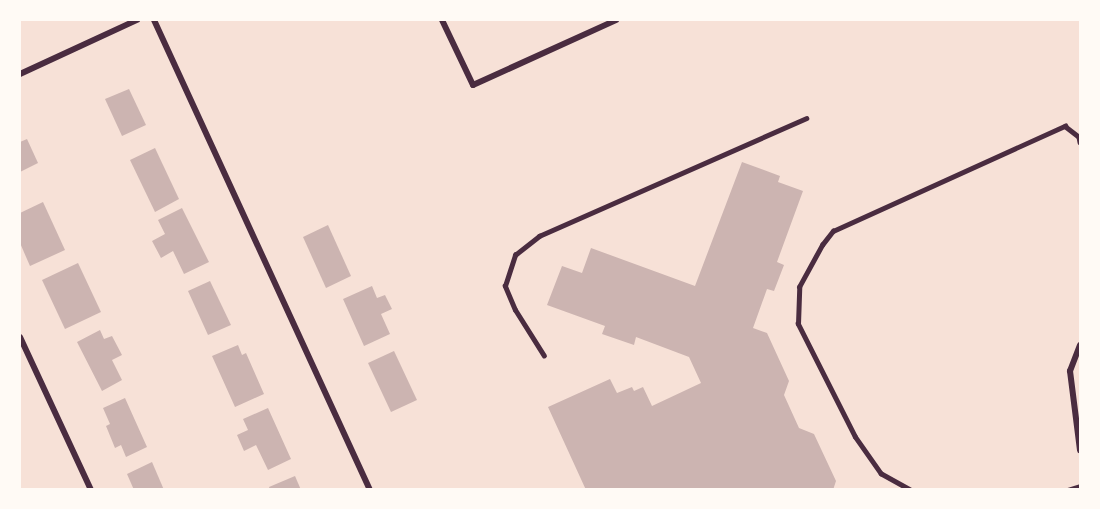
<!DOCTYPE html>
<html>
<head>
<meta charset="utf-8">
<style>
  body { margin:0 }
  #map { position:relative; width:1100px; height:509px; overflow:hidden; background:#f7e1d7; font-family:"Source Sans 3",sans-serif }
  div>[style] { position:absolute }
  .building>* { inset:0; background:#ccb4b1 }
  .service>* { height:4.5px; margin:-2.25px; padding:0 2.25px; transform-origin:2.25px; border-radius:2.25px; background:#4a2c40 }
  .minor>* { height:6px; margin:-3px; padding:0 3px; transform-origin:3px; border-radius:3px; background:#4a2c40 }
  span { translate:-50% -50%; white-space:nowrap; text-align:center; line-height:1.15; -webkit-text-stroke:5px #fffaf5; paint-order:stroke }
  .frame { position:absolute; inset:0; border:21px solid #fffaf5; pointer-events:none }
</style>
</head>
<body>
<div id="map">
  <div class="building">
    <div style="clip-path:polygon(129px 89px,146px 125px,122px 136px,105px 99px)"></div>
    <div style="clip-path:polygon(27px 139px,38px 163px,20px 172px,20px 142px)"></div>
    <div style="clip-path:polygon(155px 148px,179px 199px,155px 212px,130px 160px)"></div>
    <div style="clip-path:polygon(742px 162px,780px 176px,778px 182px,803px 191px,777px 262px,784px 265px,774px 291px,767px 289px,753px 328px,767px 333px,789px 381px,784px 395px,799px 428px,814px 434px,836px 481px,833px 490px,586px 490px,548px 407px,610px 379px,617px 393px,632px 387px,634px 391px,643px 387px,652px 406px,701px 383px,689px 357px,636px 337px,634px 345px,602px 334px,605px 326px,547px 305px,562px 266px,582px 273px,591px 248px,695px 286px)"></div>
    <div style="clip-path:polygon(43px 202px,65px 250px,30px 266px,20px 243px,20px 213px)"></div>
    <div style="clip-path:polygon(182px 208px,209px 262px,184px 274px,173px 251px,161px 258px,152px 241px,165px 234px,158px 220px)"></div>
    <div style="clip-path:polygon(328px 225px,351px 276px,326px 288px,303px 237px)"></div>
    <div style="clip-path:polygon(78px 263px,101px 312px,65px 329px,42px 280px)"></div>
    <div style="clip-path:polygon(210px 281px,231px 325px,208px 335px,188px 291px)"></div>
    <div style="clip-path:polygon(372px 286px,377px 298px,385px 295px,392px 309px,381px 314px,390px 334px,364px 346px,343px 299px)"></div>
    <div style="clip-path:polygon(100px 330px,104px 339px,112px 336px,122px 355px,112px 360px,122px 380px,102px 391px,77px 342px)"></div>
    <div style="clip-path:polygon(238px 345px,242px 355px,246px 353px,264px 394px,235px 407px,212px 356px)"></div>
    <div style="clip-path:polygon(394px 351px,417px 400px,391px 412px,368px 363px)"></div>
    <div style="clip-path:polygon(125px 398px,147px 447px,126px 457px,121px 445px,115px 448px,106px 426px,110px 424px,103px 408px)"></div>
    <div style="clip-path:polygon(268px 408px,291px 459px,268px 470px,256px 445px,244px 451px,237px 435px,248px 430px,243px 419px)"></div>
    <div style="clip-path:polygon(152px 462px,164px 490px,134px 490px,127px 474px)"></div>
    <div style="clip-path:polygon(295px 476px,301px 490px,270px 490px,269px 487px)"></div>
  </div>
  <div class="service">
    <div style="left:544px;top:356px;width:54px;rotate:-122.2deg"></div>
    <div style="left:515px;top:310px;width:26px;rotate:-113deg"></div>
    <div style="left:505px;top:286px;width:33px;rotate:-72deg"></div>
    <div style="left:515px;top:255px;width:31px;rotate:-38deg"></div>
    <div style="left:539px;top:236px;width:292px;rotate:-23.8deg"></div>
    <div style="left:910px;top:490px;width:33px;rotate:-151deg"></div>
    <div style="left:881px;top:474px;width:45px;rotate:-125.1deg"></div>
    <div style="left:855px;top:437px;width:127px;rotate:-116.8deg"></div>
    <div style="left:798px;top:324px;width:37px;rotate:-88deg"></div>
    <div style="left:799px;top:287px;width:48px;rotate:-61.3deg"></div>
    <div style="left:822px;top:245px;width:18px;rotate:-52deg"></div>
    <div style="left:833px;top:231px;width:255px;rotate:-24.4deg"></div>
    <div style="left:1065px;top:126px;width:18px;rotate:38deg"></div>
    <div style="left:1079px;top:137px;width:5px;rotate:79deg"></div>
    <div style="left:1068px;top:490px;width:13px;rotate:-18deg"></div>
  </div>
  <div class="minor">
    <div style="left:154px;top:20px;width:517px;rotate:65.32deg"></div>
    <div style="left:442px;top:20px;width:72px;rotate:64.5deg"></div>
    <div style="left:473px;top:85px;width:157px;rotate:-24.4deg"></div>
    <div style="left:20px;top:74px;width:129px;rotate:-24.8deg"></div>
    <div style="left:20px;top:337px;width:169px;rotate:65.1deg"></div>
    <div style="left:1080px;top:345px;width:28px;rotate:111deg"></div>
    <div style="left:1070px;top:371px;width:80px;rotate:82.8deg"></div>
  </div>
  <div class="frame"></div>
</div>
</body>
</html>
